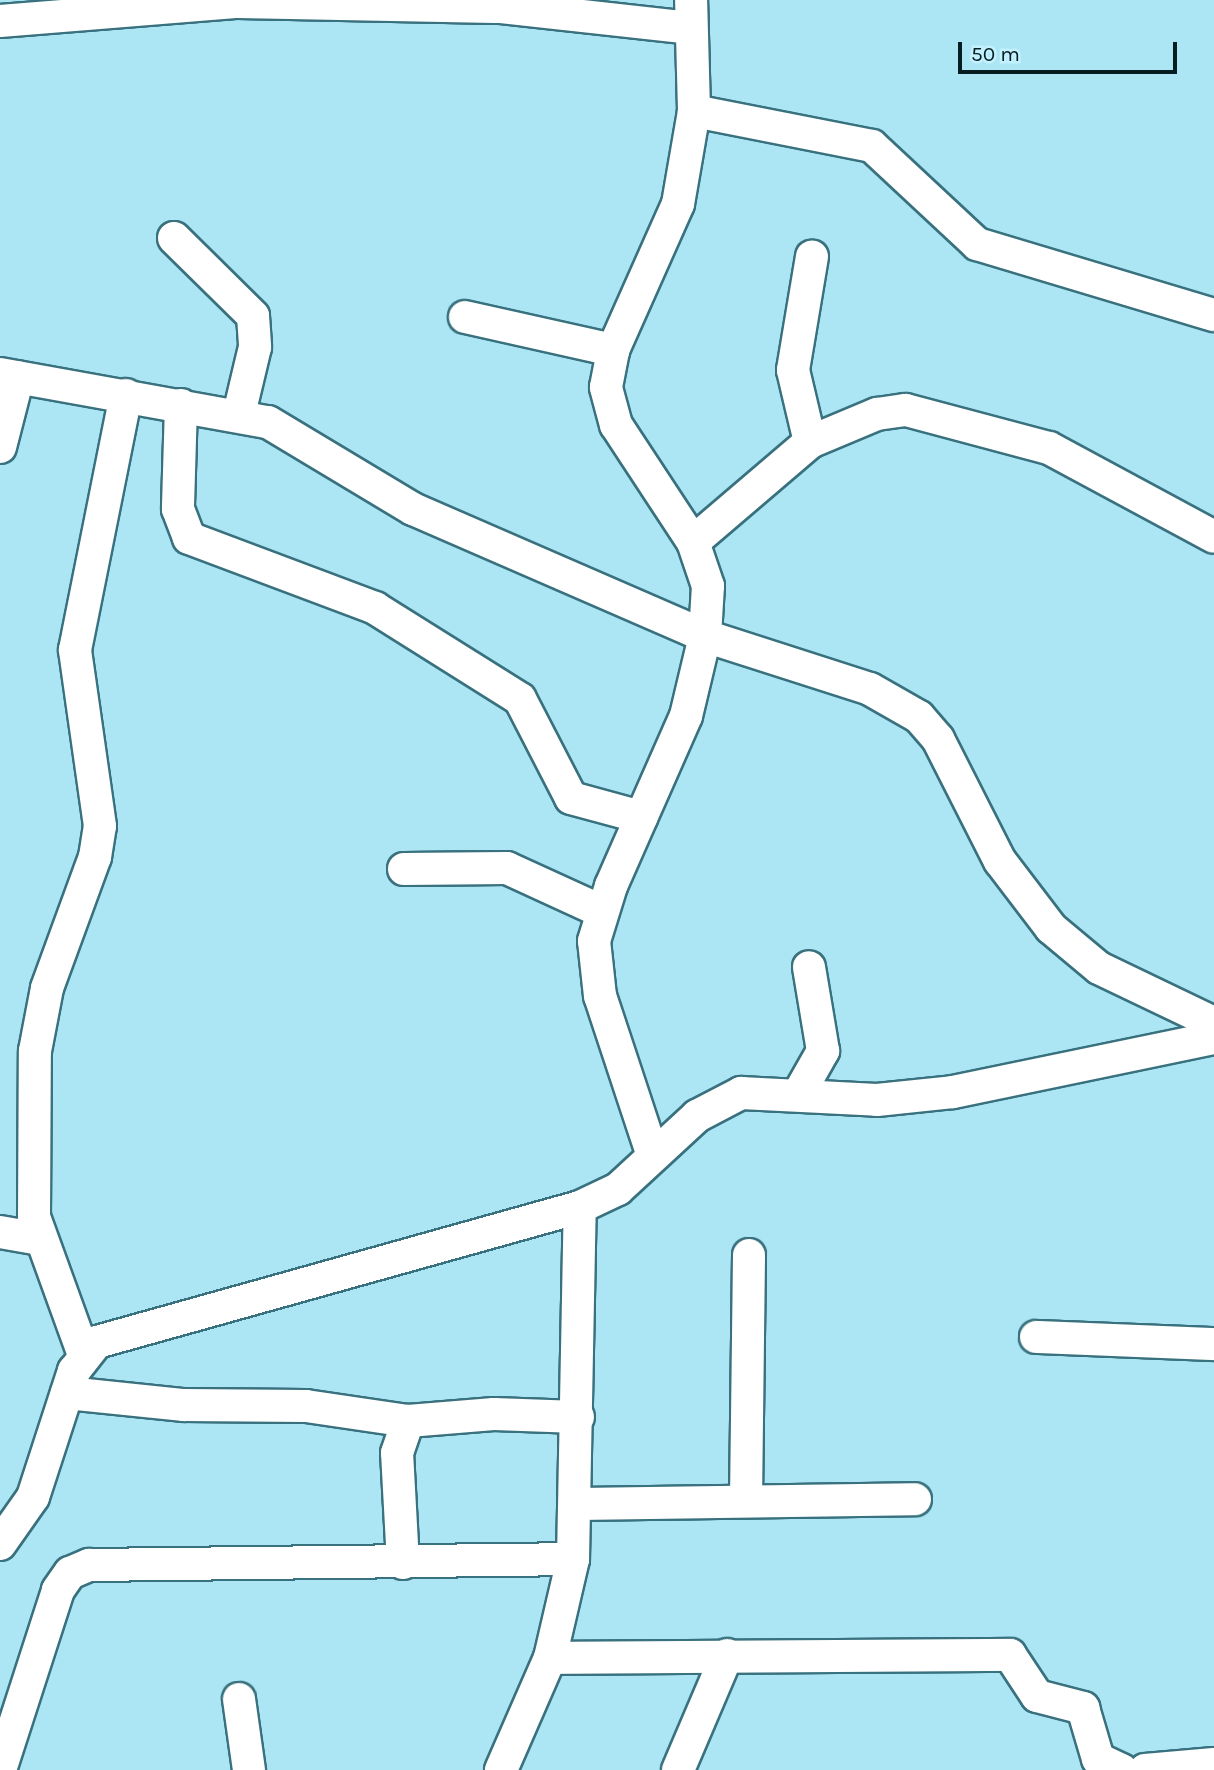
<!DOCTYPE html>
<html>
<head>
<meta charset="utf-8">
<style>
  body { margin:0 }
  #map { position:relative; width:1214px; height:1770px; overflow:hidden; background:#ace6f5; font-family:Karla,sans-serif }
  div>[style] { position:absolute }
  .roads { filter:drop-shadow(2px 0 #39717e) drop-shadow(-2px 0 #39717e) drop-shadow(0 2px #39717e) drop-shadow(0 -2px #39717e) }
  .street>* { height:32px; margin:-16px; padding:0 16px; transform-origin:16px; border-radius:16px; background:#fff }
  span { translate:-50% -50%; white-space:nowrap; text-align:center; line-height:1.15; -webkit-text-stroke:5px #c3f1fd; paint-order:stroke }
  .scale { position:absolute; left:958px; top:42px; width:219px; height:32px; box-sizing:border-box; border:4px solid #061d22; border-top:0; padding-left:9px; font-size:21px; line-height:24px; white-space:nowrap; color:#061d22; -webkit-text-stroke:5px #c3f1fd; paint-order:stroke }
</style>
</head>
<body>
<div id="map">
  <div class="roads">
    <div class="street">
      <div style="left:0;top:21px;width:239px;rotate:-4.6deg"></div>
      <div style="left:238px;top:2px;width:263px;rotate:1.1deg"></div>
      <div style="left:501px;top:7px;width:190px;rotate:6.3deg"></div>
      <div style="left:694px;top:111px;width:181px;rotate:11.1deg"></div>
      <div style="left:872px;top:146px;width:144px;rotate:43deg"></div>
      <div style="left:977px;top:244px;width:247px;rotate:16.7deg"></div>
      <div style="left:174px;top:238px;width:111px;rotate:44.6deg"></div>
      <div style="left:253px;top:316px;width:31px;rotate:86deg"></div>
      <div style="left:255px;top:347px;width:69px;rotate:103.4deg"></div>
      <div style="left:465px;top:317px;width:152px;rotate:12.6deg"></div>
      <div style="left:0;top:374px;width:272px;rotate:10.2deg"></div>
      <div style="left:268px;top:422px;width:169px;rotate:31deg"></div>
      <div style="left:413px;top:509px;width:318px;rotate:23.5deg"></div>
      <div style="left:705px;top:636px;width:173px;rotate:17.8deg"></div>
      <div style="left:870px;top:689px;width:56px;rotate:29.7deg"></div>
      <div style="left:919px;top:717px;width:29px;rotate:49deg"></div>
      <div style="left:938px;top:739px;width:137px;rotate:63.1deg"></div>
      <div style="left:1000px;top:861px;width:84px;rotate:52.7deg"></div>
      <div style="left:1051px;top:928px;width:62px;rotate:39.8deg"></div>
      <div style="left:1099px;top:968px;width:127px;rotate:25.6deg"></div>
      <div style="left:181px;top:405px;width:104px;rotate:91.7deg"></div>
      <div style="left:178px;top:509px;width:31px;rotate:69deg"></div>
      <div style="left:189px;top:538px;width:199px;rotate:20.6deg"></div>
      <div style="left:375px;top:608px;width:171px;rotate:32.1deg"></div>
      <div style="left:520px;top:699px;width:111px;rotate:62.7deg"></div>
      <div style="left:571px;top:798px;width:73px;rotate:15.2deg"></div>
      <div style="left:810px;top:442px;width:74px;rotate:-103.3deg"></div>
      <div style="left:793px;top:370px;width:115px;rotate:-80.5deg"></div>
      <div style="left:0;top:447px;width:72px;rotate:-75.6deg"></div>
      <div style="left:693px;top:542px;width:154px;rotate:-40.5deg"></div>
      <div style="left:810px;top:442px;width:73px;rotate:-22.7deg"></div>
      <div style="left:877px;top:414px;width:29px;rotate:-8deg"></div>
      <div style="left:906px;top:410px;width:148px;rotate:14.9deg"></div>
      <div style="left:1049px;top:448px;width:187px;rotate:28.3deg"></div>
      <div style="left:404px;top:869px;width:103px;rotate:-0.6deg"></div>
      <div style="left:507px;top:868px;width:103px;rotate:24.6deg"></div>
      <div style="left:798px;top:1095px;width:51px;rotate:-60.4deg"></div>
      <div style="left:823px;top:1051px;width:85px;rotate:-99.5deg"></div>
      <div style="left:652px;top:1153px;width:165px;rotate:-108.3deg"></div>
      <div style="left:600px;top:996px;width:55px;rotate:-96.2deg"></div>
      <div style="left:594px;top:941px;width:58px;rotate:-72.8deg"></div>
      <div style="left:611px;top:886px;width:186px;rotate:-66.2deg"></div>
      <div style="left:686px;top:716px;width:82px;rotate:-76.6deg"></div>
      <div style="left:705px;top:636px;width:50px;rotate:-86.6deg"></div>
      <div style="left:708px;top:586px;width:46px;rotate:-108.8deg"></div>
      <div style="left:693px;top:542px;width:140px;rotate:-123.3deg"></div>
      <div style="left:616px;top:425px;width:39px;rotate:-105deg"></div>
      <div style="left:606px;top:387px;width:38px;rotate:-79deg"></div>
      <div style="left:613px;top:350px;width:160px;rotate:-66deg"></div>
      <div style="left:678px;top:204px;width:94px;rotate:-80.2deg"></div>
      <div style="left:694px;top:111px;width:111px;rotate:-91.5deg"></div>
      <div style="left:0;top:1232px;width:39px;rotate:10deg"></div>
      <div style="left:1036px;top:1337px;width:178px;rotate:2.3deg"></div>
      <div style="left:84px;top:1355px;width:147px;rotate:-109.9deg"></div>
      <div style="left:34px;top:1217px;width:166px;rotate:-89.7deg"></div>
      <div style="left:35px;top:1051px;width:64px;rotate:-79.2deg"></div>
      <div style="left:47px;top:988px;width:140px;rotate:-69.9deg"></div>
      <div style="left:95px;top:857px;width:31px;rotate:-81deg"></div>
      <div style="left:100px;top:826px;width:178px;rotate:-98.1deg"></div>
      <div style="left:75px;top:650px;width:260px;rotate:-78.7deg"></div>
      <div style="left:67px;top:1393px;width:118px;rotate:5.9deg"></div>
      <div style="left:184px;top:1405px;width:122px;rotate:0.5deg"></div>
      <div style="left:306px;top:1406px;width:103px;rotate:8.4deg"></div>
      <div style="left:746px;top:1501px;width:246px;rotate:-89.3deg"></div>
      <div style="left:577px;top:1504px;width:338px;rotate:-0.8deg"></div>
      <div style="left:0;top:1544px;width:57px;rotate:-54.9deg"></div>
      <div style="left:33px;top:1497px;width:133px;rotate:-72deg"></div>
      <div style="left:74px;top:1371px;width:37px;rotate:-52deg"></div>
      <div style="left:97px;top:1342px;width:502px;rotate:-15.62deg"></div>
      <div style="left:580px;top:1207px;width:42px;rotate:-25.3deg"></div>
      <div style="left:618px;top:1189px;width:108px;rotate:-42.7deg"></div>
      <div style="left:697px;top:1116px;width:50px;rotate:-27.6deg"></div>
      <div style="left:741px;top:1093px;width:136px;rotate:2.9deg"></div>
      <div style="left:877px;top:1100px;width:76px;rotate:-6deg"></div>
      <div style="left:953px;top:1092px;width:267px;rotate:-11.7deg"></div>
      <div style="left:403px;top:1563px;width:110px;rotate:-93.1deg"></div>
      <div style="left:397px;top:1453px;width:34px;rotate:-71deg"></div>
      <div style="left:408px;top:1421px;width:86px;rotate:-4.7deg"></div>
      <div style="left:494px;top:1414px;width:84px;rotate:2deg"></div>
      <div style="left:550px;top:1658px;width:460px;rotate:-0.4deg"></div>
      <div style="left:1010px;top:1655px;width:49px;rotate:56.6deg"></div>
      <div style="left:1037px;top:1696px;width:48px;rotate:14.6deg"></div>
      <div style="left:1083px;top:1708px;width:53px;rotate:73.6deg"></div>
      <div style="left:1098px;top:1759px;width:26px;rotate:25deg"></div>
      <div style="left:239px;top:1699px;width:72px;rotate:82deg"></div>
      <div style="left:0;top:1770px;width:189px;rotate:-72.1deg"></div>
      <div style="left:58px;top:1590px;width:21px;rotate:-55deg"></div>
      <div style="left:70px;top:1573px;width:21px;rotate:-23deg"></div>
      <div style="left:89px;top:1565px;width:484px;rotate:-0.7deg"></div>
      <div style="left:501px;top:1770px;width:122px;rotate:-66.4deg"></div>
      <div style="left:550px;top:1658px;width:102px;rotate:-76.9deg"></div>
      <div style="left:573px;top:1559px;width:352px;rotate:-88.9deg"></div>
      <div style="left:678px;top:1770px;width:125px;rotate:-66.9deg"></div>
      <div style="left:1145px;top:1770px;width:69px;rotate:-5deg"></div>
    </div>
  </div>
  <div class="scale">50 m</div>
</div>
</body>
</html>
